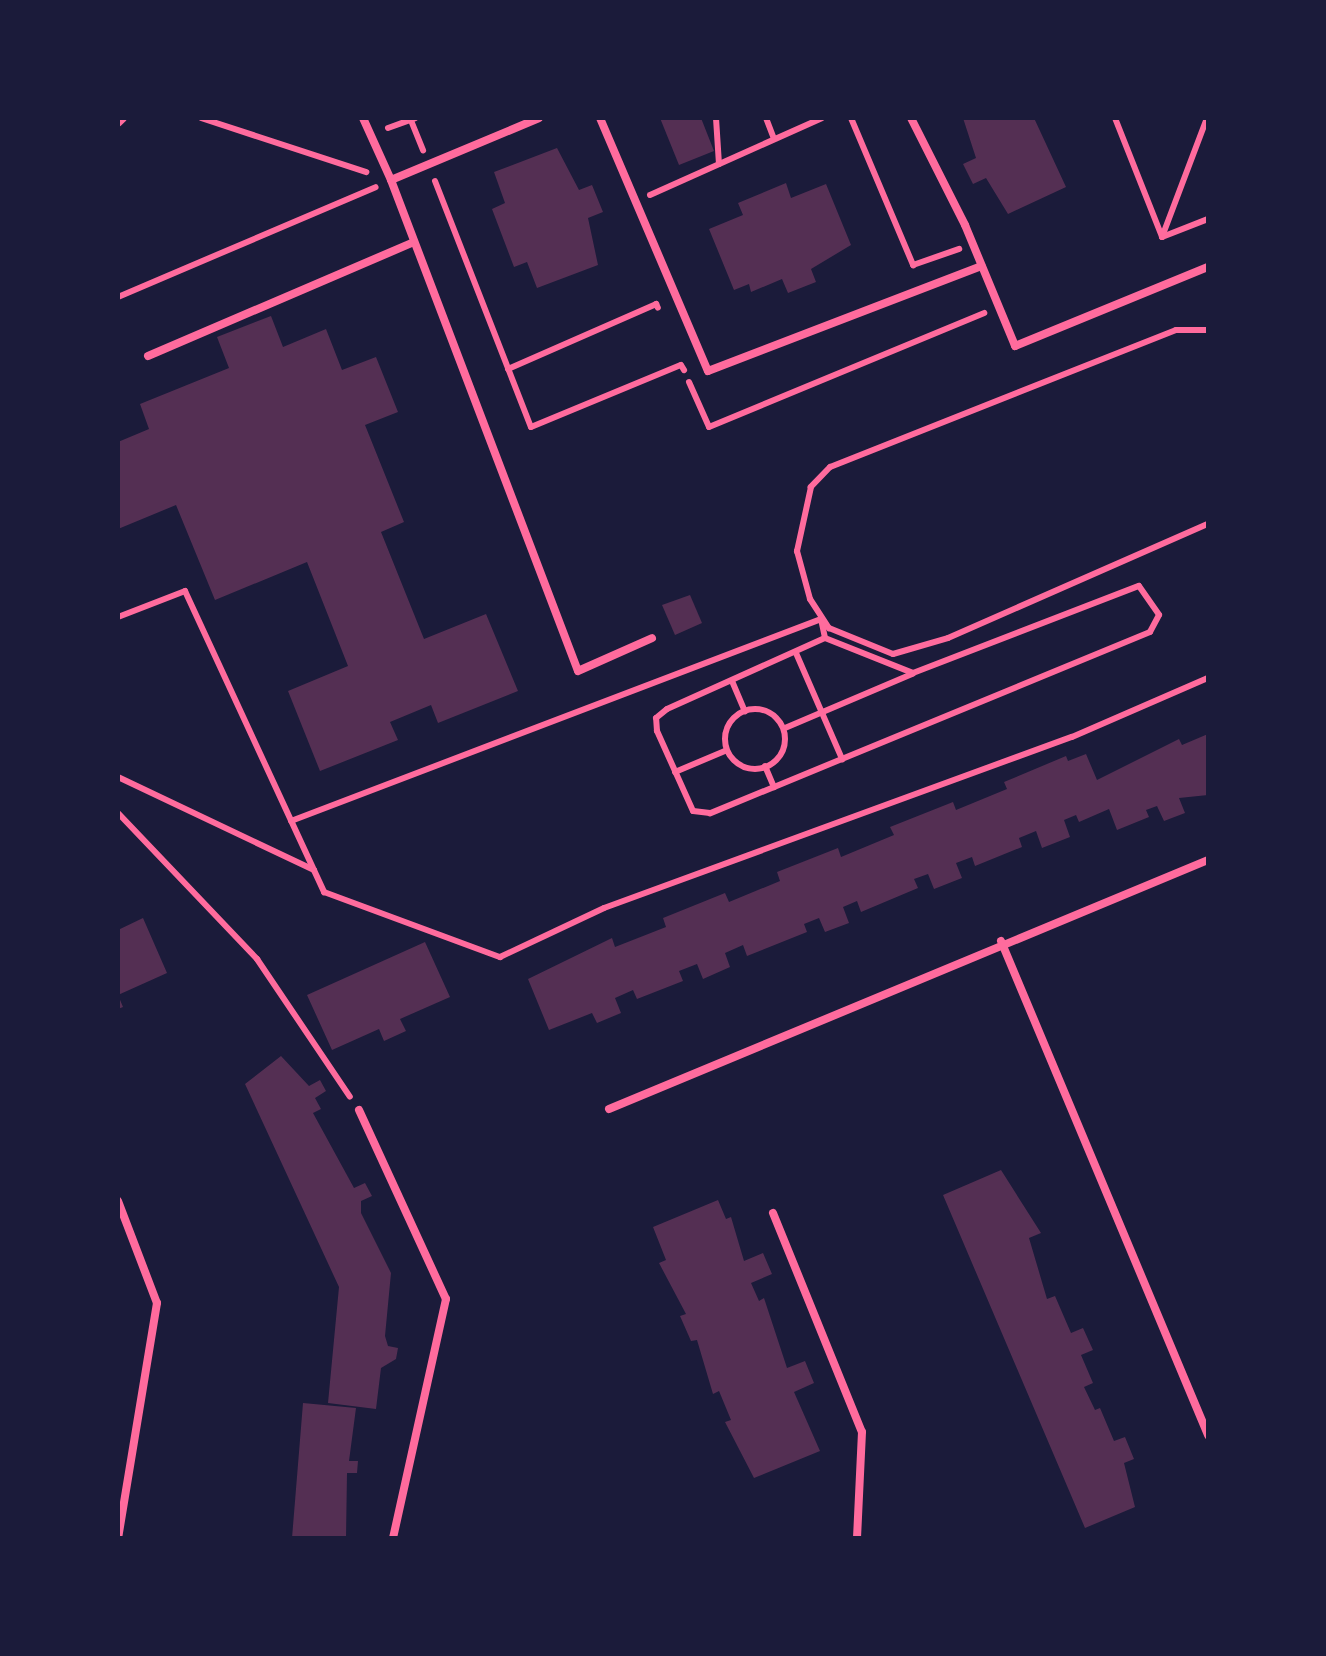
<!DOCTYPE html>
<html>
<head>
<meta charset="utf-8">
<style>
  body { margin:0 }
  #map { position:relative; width:1326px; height:1656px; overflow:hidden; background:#1b1b3a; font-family:Montserrat,sans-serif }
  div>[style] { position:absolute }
  .building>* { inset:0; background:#542f53 }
  .path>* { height:6px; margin:-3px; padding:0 3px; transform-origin:3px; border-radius:3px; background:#ff6b9d }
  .path>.ring { margin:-3px; padding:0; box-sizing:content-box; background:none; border:6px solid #ff6b9d; border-radius:50% }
  .service>* { height:8px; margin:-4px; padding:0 4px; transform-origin:4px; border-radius:4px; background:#ff6b9d }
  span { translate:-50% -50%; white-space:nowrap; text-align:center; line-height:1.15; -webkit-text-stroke:10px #1b1b3a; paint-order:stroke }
  .frame { position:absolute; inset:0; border:120px solid #1b1b3a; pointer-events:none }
</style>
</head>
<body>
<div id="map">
  <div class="building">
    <div style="clip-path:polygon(660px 118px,701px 118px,714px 151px,679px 165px)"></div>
    <div style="clip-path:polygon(963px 118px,1034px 118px,1066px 187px,1008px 214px,986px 178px,973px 184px,963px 164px,976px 158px)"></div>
    <div style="clip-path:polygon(557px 148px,579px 190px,592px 185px,603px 212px,588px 218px,598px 265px,537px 288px,527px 262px,514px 267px,492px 209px,505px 203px,494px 172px)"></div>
    <div style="clip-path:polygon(786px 183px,791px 198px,826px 184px,851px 245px,811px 269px,816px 282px,788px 293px,782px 279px,751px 292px,749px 284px,734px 290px,709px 229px,743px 215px,738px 203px)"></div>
    <div style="clip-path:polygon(271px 316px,283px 347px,326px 329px,342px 370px,376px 357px,398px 412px,365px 425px,404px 522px,381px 532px,424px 639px,486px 614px,518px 691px,438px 723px,431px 705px,390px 722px,398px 740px,320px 771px,288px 691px,348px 666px,307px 562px,215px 600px,176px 505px,118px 529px,118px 442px,149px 429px,140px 404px,229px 368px,217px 337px)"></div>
    <div style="clip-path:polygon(690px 595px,702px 623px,675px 635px,662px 605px)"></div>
    <div style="clip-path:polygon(1208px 734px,1208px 795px,1179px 798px,1185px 813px,1164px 821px,1157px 806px,1146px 810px,1149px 817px,1117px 830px,1109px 809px,1079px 822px,1076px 815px,1064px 820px,1070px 837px,1042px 848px,1036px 831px,1019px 838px,1022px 847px,975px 866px,972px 857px,956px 863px,962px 878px,934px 889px,928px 874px,914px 879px,918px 888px,861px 912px,857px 901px,843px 907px,849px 923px,825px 932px,819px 918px,804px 924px,807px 932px,747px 956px,743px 945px,725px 953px,730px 967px,703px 979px,697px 964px,679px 971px,683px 981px,637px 999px,633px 990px,615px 998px,621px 1013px,597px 1023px,592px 1013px,549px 1030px,528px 979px,612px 938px,615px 947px,666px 927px,663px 918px,725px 893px,729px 902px,780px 881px,777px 872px,838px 848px,841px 857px,894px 835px,890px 827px,953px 802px,956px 810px,1007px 789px,1004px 782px,1066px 756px,1068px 761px,1086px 754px,1097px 780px,1179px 739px,1182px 745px)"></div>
    <div style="clip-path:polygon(143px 918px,167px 973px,118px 995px,123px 1007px,118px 1009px,118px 930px)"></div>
    <div style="clip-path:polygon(425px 942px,450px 997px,400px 1019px,406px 1031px,384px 1041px,379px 1029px,332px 1050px,307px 995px)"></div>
    <div style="clip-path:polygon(281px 1056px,309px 1086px,320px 1080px,326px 1091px,315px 1098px,321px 1109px,313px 1113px,354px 1188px,365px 1183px,372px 1196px,361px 1201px,361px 1213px,391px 1273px,385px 1336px,388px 1346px,398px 1348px,396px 1359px,381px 1368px,376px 1409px,328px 1403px,339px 1287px,245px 1084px)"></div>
    <div style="clip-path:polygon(1001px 1170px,1041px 1233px,1029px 1238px,1047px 1299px,1055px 1296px,1071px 1333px,1083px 1328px,1093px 1350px,1081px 1355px,1093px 1383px,1084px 1387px,1095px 1410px,1100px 1408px,1114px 1441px,1125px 1437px,1134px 1459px,1124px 1463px,1135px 1507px,1085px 1528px,943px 1195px)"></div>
    <div style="clip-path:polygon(718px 1200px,726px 1219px,731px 1217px,744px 1261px,763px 1253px,772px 1274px,751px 1283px,759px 1301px,764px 1298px,787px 1368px,805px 1361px,814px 1383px,794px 1392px,820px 1451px,754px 1478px,725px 1422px,731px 1420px,719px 1391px,713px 1394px,697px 1340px,691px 1341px,680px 1316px,686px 1314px,659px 1263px,666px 1260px,653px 1227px)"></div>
    <div style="clip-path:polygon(303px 1403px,356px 1408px,349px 1461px,358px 1461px,357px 1473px,347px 1473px,346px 1538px,292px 1538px)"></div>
  </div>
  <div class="path">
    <div style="left:201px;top:118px;width:174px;rotate:18.1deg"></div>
    <div style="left:410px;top:118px;width:35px;rotate:68deg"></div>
    <div style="left:716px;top:118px;width:46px;rotate:86.3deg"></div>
    <div style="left:766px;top:118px;width:22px;rotate:69deg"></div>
    <div style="left:851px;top:118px;width:160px;rotate:67.1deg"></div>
    <div style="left:913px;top:265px;width:49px;rotate:-19.2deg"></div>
    <div style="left:1115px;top:118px;width:128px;rotate:68.4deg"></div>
    <div style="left:1162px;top:237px;width:49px;rotate:-21.4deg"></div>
    <div style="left:388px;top:128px;width:29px;rotate:-20deg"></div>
    <div style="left:435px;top:181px;width:264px;rotate:68.7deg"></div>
    <div style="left:531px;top:427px;width:162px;rotate:-22.5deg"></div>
    <div style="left:681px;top:365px;width:6px;rotate:59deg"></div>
    <div style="left:650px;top:195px;width:188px;rotate:-24.1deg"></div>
    <div style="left:1162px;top:237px;width:127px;rotate:-69.3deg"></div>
    <div style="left:118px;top:297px;width:280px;rotate:-23.1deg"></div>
    <div style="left:1208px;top:330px;width:32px;rotate:180deg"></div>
    <div style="left:1176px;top:330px;width:372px;rotate:158.4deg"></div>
    <div style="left:830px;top:467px;width:28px;rotate:134deg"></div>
    <div style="left:811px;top:487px;width:66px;rotate:102.3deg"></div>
    <div style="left:797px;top:551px;width:50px;rotate:74.8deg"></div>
    <div style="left:810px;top:599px;width:35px;rotate:57deg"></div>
    <div style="left:829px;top:628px;width:69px;rotate:22.1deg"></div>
    <div style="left:893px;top:654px;width:57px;rotate:-16.2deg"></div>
    <div style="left:948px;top:638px;width:284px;rotate:-23.7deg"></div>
    <div style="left:508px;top:369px;width:162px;rotate:-23.7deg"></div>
    <div style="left:656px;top:304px;width:4px;rotate:63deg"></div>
    <div style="left:689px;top:382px;width:49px;rotate:66deg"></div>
    <div style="left:709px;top:427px;width:298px;rotate:-22.5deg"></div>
    <div style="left:1139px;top:586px;width:35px;rotate:55deg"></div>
    <div style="left:1159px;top:615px;width:19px;rotate:118deg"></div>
    <div style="left:1150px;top:632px;width:476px;rotate:157.6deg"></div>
    <div style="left:710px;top:813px;width:17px;rotate:-173deg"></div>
    <div style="left:693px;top:811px;width:88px;rotate:-114.2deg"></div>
    <div style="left:657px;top:731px;width:13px;rotate:-94deg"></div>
    <div style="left:656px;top:718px;width:14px;rotate:-39deg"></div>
    <div style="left:667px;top:709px;width:173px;rotate:-24.2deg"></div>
    <div style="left:825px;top:638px;width:95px;rotate:21.7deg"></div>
    <div style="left:913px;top:673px;width:242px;rotate:-21.1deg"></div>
    <div style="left:118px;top:617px;width:72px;rotate:-21.2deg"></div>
    <div style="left:185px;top:591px;width:332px;rotate:65.2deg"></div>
    <div style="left:324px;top:892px;width:188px;rotate:20.3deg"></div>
    <div style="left:500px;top:957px;width:115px;rotate:-25.2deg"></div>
    <div style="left:604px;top:908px;width:498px;rotate:-20.1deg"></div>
    <div style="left:1072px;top:737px;width:148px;rotate:-23.5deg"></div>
    <div style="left:796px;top:653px;width:116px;rotate:66.5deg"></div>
    <div style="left:732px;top:681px;width:33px;rotate:67deg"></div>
    <div class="ring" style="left:725px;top:709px;width:54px;height:54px"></div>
    <div style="left:785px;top:728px;width:138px;rotate:-23deg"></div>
    <div style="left:765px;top:766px;width:23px;rotate:67deg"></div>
    <div style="left:675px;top:772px;width:56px;rotate:-22.9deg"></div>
    <div style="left:118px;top:777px;width:217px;rotate:25.4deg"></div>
    <div style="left:118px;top:813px;width:202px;rotate:46.4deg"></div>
    <div style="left:257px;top:959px;width:166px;rotate:56deg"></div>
    <div style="left:291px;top:821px;width:567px;rotate:-20.86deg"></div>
    <div style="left:821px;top:619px;width:19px;rotate:78deg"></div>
  </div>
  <div class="service">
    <div style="left:363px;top:118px;width:68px;rotate:65.7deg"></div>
    <div style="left:391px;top:180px;width:160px;rotate:-22.7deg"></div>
    <div style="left:600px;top:118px;width:275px;rotate:66.9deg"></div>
    <div style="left:708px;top:371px;width:293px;rotate:-21deg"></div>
    <div style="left:911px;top:118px;width:120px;rotate:63.2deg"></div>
    <div style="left:965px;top:225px;width:131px;rotate:67.5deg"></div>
    <div style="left:1015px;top:346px;width:209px;rotate:-22.3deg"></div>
    <div style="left:118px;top:123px;width:7px;rotate:-45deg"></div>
    <div style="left:391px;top:180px;width:525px;rotate:69.15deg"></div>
    <div style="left:578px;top:671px;width:81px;rotate:-24deg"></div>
    <div style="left:148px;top:356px;width:289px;rotate:-23.2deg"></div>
    <div style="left:1001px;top:941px;width:536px;rotate:67.26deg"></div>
    <div style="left:609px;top:1109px;width:649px;rotate:-22.57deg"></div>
    <div style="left:359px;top:1110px;width:208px;rotate:65.3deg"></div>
    <div style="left:446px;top:1299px;width:245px;rotate:102.5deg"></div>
    <div style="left:118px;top:1201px;width:109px;rotate:69.1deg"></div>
    <div style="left:157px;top:1303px;width:238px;rotate:99.4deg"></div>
    <div style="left:773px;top:1213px;width:236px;rotate:67.9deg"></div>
    <div style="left:862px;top:1432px;width:106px;rotate:92.7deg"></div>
  </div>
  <div class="frame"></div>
</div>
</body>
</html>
